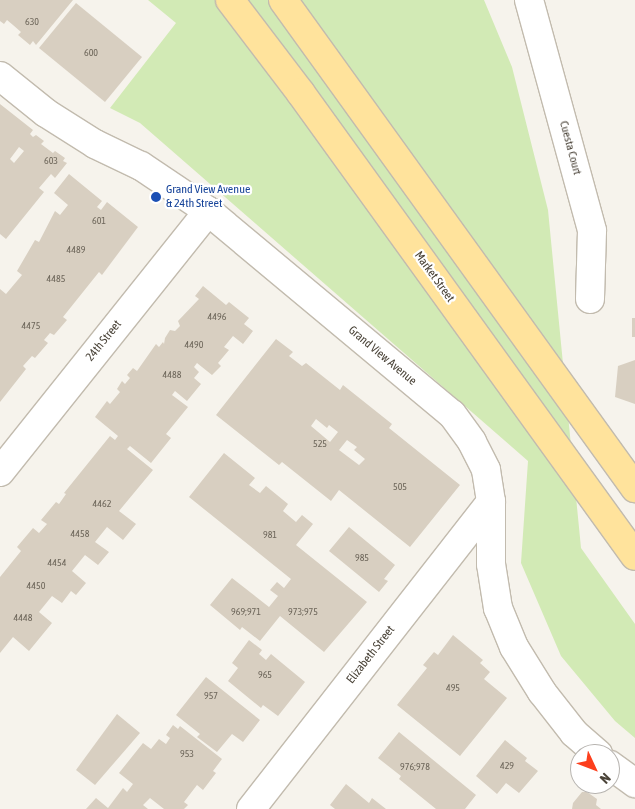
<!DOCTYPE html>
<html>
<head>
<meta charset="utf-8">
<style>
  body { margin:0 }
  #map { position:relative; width:635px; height:809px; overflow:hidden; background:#f6f3ec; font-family:"Asap Condensed",sans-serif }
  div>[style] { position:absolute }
  .green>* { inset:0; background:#d2eab5 }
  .building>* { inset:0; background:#d8cfc1 }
  .roads { filter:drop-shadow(1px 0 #c2bbae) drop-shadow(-1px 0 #c2bbae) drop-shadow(0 1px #c2bbae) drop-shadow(0 -1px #c2bbae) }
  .minor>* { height:28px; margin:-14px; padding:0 14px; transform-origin:14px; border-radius:14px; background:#fff }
  .major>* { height:28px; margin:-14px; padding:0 14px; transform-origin:14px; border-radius:14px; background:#ffe39c }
  .dots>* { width:14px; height:14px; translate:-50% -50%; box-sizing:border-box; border:2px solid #fff; border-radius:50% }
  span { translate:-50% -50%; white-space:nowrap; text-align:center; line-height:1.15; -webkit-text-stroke:4.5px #fff; paint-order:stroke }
  .number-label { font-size:10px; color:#6e675b }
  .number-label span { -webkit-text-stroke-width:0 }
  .street-label { font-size:12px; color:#4b4439 }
  .transit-label { font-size:12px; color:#164399 }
  .left { translate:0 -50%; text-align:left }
  .north { position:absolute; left:570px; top:744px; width:50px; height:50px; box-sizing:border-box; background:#fff; border:1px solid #b7b4b0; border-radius:50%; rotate:133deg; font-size:14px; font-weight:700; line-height:20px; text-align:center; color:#4b4439 }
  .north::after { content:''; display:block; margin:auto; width:18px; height:22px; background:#fc3f1d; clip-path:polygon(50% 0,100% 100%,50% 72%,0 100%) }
</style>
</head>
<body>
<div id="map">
  <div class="green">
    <div style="clip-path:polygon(148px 0,484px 0,512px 67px,548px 210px,581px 548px,635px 624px,635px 738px,615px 721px,561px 656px,521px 563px,528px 461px,140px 123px,110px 108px,176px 23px)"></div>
  </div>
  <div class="building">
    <div style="clip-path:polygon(0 0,73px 0,36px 45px,33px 41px,30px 45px,18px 35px,21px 32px,13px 25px,7px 20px,4px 24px,0 21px)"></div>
    <div style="clip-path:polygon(76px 3px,142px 57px,105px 102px,39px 48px)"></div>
    <div style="clip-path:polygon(evenodd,0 104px,33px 130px,30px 134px,33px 137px,36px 135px,44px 141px,41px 144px,53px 153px,55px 151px,65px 158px,63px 161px,67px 163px,55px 178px,51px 174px,39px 188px,44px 192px,6px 239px,0 234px,0 104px,19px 147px,24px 151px,14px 163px,10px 159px,19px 147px)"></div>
    <div style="clip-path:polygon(69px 174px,102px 201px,97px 207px,101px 210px,107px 202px,138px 227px,102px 275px,99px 272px,63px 317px,67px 320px,54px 335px,50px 333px,44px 340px,48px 343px,35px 358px,32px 356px,23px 366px,26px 369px,0 402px,0 289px,6px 294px,22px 275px,17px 271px,35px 240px,39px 242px,55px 211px,60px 215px,68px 205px,54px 193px)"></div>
    <div style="clip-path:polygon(203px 286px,226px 305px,229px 302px,249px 318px,244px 324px,253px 331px,243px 344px,233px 336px,224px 347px,229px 350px,218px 363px,221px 366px,212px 375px,197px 363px,194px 367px,199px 372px,194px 378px,201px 384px,187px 401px,175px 391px,172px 395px,188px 407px,166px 434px,171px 438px,151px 463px,130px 446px,127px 449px,153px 470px,119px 511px,136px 524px,123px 540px,107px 527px,95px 542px,109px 552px,98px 565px,85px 555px,72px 571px,86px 583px,76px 595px,71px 591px,62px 603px,52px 596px,39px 612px,52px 623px,29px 651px,13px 637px,0 653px,0 577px,21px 551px,17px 547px,33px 528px,39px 533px,47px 524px,41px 520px,56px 502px,59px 504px,66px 494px,64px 493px,110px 436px,115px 440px,118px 436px,95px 417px,107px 401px,110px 404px,120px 392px,117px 389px,122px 381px,125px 384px,130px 378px,127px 375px,133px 368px,137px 371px,156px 344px,159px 347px,163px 342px,164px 344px,165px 338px,170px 330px,175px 331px,180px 326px,178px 321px,199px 299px,195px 296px)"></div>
    <div style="clip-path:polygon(632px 318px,635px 318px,635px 337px,632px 337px)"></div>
    <div style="clip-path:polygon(evenodd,276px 339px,293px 352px,289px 356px,302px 366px,306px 363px,340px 390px,343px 385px,392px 424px,389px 428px,460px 485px,410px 547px,339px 490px,331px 501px,282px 462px,279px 465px,216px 415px,276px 339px,316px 419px,327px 428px,329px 425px,338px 432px,330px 442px,311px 426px,316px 419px,276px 339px,347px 440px,357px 447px,354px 450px,365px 459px,359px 465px,339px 450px,347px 440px)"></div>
    <div style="clip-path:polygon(635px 360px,635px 404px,615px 397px,618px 366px)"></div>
    <div style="clip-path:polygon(224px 453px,255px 478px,249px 485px,260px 493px,266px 486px,288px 504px,283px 511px,296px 522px,302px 515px,313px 524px,296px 545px,367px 602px,324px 652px,280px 616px,260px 641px,242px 627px,240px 630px,210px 605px,232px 578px,269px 607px,278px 596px,270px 590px,277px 582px,284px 588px,291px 579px,189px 497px)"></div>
    <div style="clip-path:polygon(349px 527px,395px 565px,384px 579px,388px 581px,379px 592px,329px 551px)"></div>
    <div style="clip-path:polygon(453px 635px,483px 660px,480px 663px,490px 672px,484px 679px,507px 698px,460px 756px,397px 705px,427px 668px,423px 665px,434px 652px,438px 655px)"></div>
    <div style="clip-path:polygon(249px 640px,262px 650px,259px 654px,266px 660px,271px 654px,305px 682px,278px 716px,263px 705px,261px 708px,228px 681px,238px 668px,232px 663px)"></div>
    <div style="clip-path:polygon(206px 677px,260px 720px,243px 742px,232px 734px,217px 752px,197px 737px,200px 734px,176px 715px)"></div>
    <div style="clip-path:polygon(117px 714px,140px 733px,95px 785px,76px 770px)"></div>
    <div style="clip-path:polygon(173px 725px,178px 729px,180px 726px,222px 759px,213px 771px,216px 773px,203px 790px,197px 785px,184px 802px,188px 805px,184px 809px,164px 809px,150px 798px,143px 805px,148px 809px,86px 809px,96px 798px,108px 808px,123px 788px,127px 792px,133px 784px,119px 773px,143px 743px,151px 749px,159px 739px,166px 744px,170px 738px,166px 735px)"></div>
    <div style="clip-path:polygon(399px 732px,476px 795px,465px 809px,436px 809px,399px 779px,401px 776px,378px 758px)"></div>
    <div style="clip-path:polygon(505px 740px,527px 758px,525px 761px,538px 771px,519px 793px,506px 783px,497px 794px,476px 776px)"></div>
    <div style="clip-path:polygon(346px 784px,369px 803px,372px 798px,386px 809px,335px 809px,330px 805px)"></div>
    <div style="clip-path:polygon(582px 792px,587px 792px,597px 799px,596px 805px,601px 809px,572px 809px,573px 803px)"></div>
  </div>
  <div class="roads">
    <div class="minor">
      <div style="left:529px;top:0;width:239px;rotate:74.7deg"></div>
      <div style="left:592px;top:231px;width:68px;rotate:91.7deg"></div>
      <div style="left:0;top:76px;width:59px;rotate:38.8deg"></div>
      <div style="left:46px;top:113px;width:58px;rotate:32.3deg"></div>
      <div style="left:95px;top:144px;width:51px;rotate:25.6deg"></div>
      <div style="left:141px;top:166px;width:81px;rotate:33.9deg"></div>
      <div style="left:208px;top:211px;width:317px;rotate:39.8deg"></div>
      <div style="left:452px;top:414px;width:34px;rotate:54deg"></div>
      <div style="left:472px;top:442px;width:31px;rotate:63deg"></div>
      <div style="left:486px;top:470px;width:32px;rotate:81deg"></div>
      <div style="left:491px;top:502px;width:62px;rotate:90deg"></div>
      <div style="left:491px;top:564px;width:45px;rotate:81deg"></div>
      <div style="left:498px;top:608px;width:42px;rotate:67.7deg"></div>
      <div style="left:514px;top:647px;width:53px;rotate:58.1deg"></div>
      <div style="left:542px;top:692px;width:52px;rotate:52deg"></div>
      <div style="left:574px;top:733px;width:32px;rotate:41deg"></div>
      <div style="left:0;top:472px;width:334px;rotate:-51.4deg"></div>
      <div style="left:610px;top:765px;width:31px;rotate:36deg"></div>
      <div style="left:251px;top:809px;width:390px;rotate:-52deg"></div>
    </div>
    <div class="major">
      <div style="left:230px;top:0;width:116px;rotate:52.7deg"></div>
      <div style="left:300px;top:92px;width:572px;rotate:54.17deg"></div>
      <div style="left:283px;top:0;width:602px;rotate:54.2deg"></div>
    </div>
  </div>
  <div class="dots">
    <div style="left:156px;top:197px;background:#1a4fb4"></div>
  </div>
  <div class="number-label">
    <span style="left:32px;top:22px">630</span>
    <span style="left:91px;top:53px">600</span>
    <span style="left:51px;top:161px">603</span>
    <span style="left:99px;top:221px">601</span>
    <span style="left:76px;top:250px">4489</span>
    <span style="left:56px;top:279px">4485</span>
    <span style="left:217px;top:317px">4496</span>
    <span style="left:31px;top:326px">4475</span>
    <span style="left:194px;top:345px">4490</span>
    <span style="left:172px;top:375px">4488</span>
    <span style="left:320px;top:444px">525</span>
    <span style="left:400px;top:487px">505</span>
    <span style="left:102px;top:504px">4462</span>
    <span style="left:80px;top:534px">4458</span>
    <span style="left:270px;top:535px">981</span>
    <span style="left:362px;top:558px">985</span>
    <span style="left:57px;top:563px">4454</span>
    <span style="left:36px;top:586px">4450</span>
    <span style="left:246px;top:612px">969;971</span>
    <span style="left:303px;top:612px">973;975</span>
    <span style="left:23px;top:618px">4448</span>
    <span style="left:265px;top:675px">965</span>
    <span style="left:453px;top:688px">495</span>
    <span style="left:211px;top:696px">957</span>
    <span style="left:187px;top:754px">953</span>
    <span style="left:507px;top:766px">429</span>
    <span style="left:415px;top:767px">976;978</span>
  </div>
  <div class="street-label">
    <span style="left:570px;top:148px;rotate:75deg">Cuesta Court</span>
    <span style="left:434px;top:277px;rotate:54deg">Market Street</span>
    <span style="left:104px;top:341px;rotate:-51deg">24th Street</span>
    <span style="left:382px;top:356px;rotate:40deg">Grand View Avenue</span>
    <span style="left:371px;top:655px;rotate:-52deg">Elizabeth Street</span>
  </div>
  <div class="transit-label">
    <span class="left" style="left:166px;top:197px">Grand View Avenue<br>&amp; 24th Street</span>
  </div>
  <div class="north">N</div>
</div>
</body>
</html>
